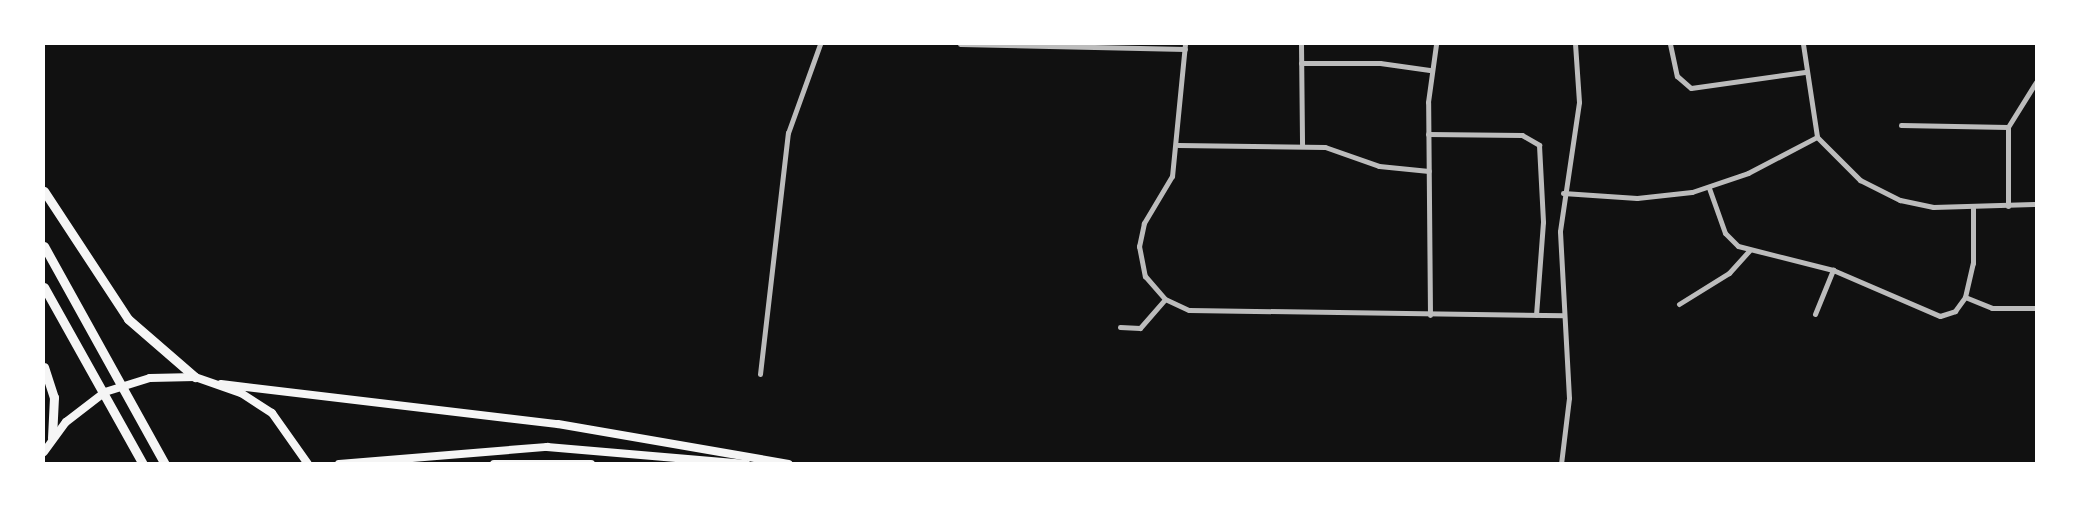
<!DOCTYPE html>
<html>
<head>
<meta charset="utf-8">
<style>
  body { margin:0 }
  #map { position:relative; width:2080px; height:507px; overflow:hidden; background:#111; font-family:Poppins,sans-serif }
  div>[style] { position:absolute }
  .minor>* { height:5px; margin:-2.5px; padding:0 2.5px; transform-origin:2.5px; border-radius:2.5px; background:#bcbcbc }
  .trunk>* { height:8px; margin:-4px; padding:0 4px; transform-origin:4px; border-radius:4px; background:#f5f5f5 }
  .motorway>* { height:9px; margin:-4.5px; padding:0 4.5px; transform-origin:4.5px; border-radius:4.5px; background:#f5f5f5 }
  span { translate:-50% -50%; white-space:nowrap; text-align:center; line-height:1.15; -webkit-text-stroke:5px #fff; paint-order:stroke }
  .frame { position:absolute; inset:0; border:45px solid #fff; pointer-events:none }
</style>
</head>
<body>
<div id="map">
  <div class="minor">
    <div style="left:960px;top:44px;width:225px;rotate:1.3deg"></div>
    <div style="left:1185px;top:44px;width:133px;rotate:95.6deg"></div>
    <div style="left:1172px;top:176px;width:55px;rotate:120.8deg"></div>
    <div style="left:1144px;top:223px;width:24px;rotate:102deg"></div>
    <div style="left:1139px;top:246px;width:31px;rotate:79deg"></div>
    <div style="left:1145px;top:276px;width:30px;rotate:49deg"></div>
    <div style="left:1165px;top:299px;width:26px;rotate:25deg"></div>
    <div style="left:1189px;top:310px;width:375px;rotate:0.8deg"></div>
    <div style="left:1301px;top:44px;width:101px;rotate:89.4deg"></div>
    <div style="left:1670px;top:44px;width:33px;rotate:78deg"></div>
    <div style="left:1677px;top:76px;width:18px;rotate:41deg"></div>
    <div style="left:1691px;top:88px;width:115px;rotate:-8deg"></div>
    <div style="left:1803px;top:44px;width:94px;rotate:81.4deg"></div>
    <div style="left:1817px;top:137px;width:61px;rotate:45deg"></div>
    <div style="left:1860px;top:180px;width:45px;rotate:26.6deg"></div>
    <div style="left:1900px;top:200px;width:34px;rotate:12deg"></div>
    <div style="left:1933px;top:207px;width:103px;rotate:-1.7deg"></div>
    <div style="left:1301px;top:63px;width:79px"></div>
    <div style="left:1380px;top:63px;width:50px;rotate:8deg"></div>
    <div style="left:1901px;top:125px;width:107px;rotate:1.1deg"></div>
    <div style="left:1428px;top:134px;width:94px;rotate:0.6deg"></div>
    <div style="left:1522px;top:135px;width:20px;rotate:30deg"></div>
    <div style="left:1539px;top:145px;width:77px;rotate:87deg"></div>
    <div style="left:1543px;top:222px;width:93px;rotate:94.3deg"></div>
    <div style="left:1178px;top:145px;width:147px;rotate:0.8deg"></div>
    <div style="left:1325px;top:147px;width:57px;rotate:19.4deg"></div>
    <div style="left:1379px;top:166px;width:50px;rotate:5.7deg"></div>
    <div style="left:1709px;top:188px;width:48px;rotate:70.4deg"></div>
    <div style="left:1725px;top:233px;width:18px;rotate:45deg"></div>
    <div style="left:1738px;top:246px;width:98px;rotate:14.2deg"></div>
    <div style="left:1833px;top:270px;width:116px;rotate:23.3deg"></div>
    <div style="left:1940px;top:316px;width:16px;rotate:-18deg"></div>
    <div style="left:1955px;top:311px;width:17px;rotate:-54deg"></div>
    <div style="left:1965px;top:297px;width:35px;rotate:-77deg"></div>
    <div style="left:1973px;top:263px;width:55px;rotate:-90deg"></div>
    <div style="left:1563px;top:193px;width:74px;rotate:3.9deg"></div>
    <div style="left:1637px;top:198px;width:55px;rotate:-6.2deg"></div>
    <div style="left:1692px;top:192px;width:59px;rotate:-18.7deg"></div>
    <div style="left:1748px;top:173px;width:78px;rotate:-27.6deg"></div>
    <div style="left:2008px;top:206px;width:79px;rotate:-90deg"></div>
    <div style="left:2008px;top:127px;width:53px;rotate:-58.1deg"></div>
    <div style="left:1965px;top:297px;width:29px;rotate:22deg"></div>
    <div style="left:1992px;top:308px;width:44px"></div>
    <div style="left:1679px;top:304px;width:59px;rotate:-31.8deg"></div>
    <div style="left:1729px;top:273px;width:30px;rotate:-48deg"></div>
    <div style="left:1815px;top:314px;width:48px;rotate:-67.8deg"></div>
    <div style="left:1430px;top:315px;width:213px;rotate:-90.5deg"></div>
    <div style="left:1428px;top:102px;width:59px;rotate:-82.1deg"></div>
    <div style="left:1120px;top:327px;width:20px;rotate:3deg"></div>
    <div style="left:1140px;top:328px;width:38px;rotate:-49deg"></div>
    <div style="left:760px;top:374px;width:243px;rotate:-83.4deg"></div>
    <div style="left:788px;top:133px;width:95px;rotate:-70.2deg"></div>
    <div style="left:1561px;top:464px;width:66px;rotate:-83.1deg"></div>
    <div style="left:1569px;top:398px;width:167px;rotate:-93.1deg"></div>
    <div style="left:1560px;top:231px;width:130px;rotate:-81.6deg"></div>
    <div style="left:1579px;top:102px;width:58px;rotate:-93.9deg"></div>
  </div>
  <div class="trunk">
    <div style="left:221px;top:384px;width:339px;rotate:6.8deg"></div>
    <div style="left:558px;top:424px;width:234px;rotate:9.8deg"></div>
    <div style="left:44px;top:452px;width:37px;rotate:-54deg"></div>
    <div style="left:66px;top:422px;width:49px;rotate:-37.6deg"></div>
    <div style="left:105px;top:392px;width:47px;rotate:-17.3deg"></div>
    <div style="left:150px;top:378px;width:45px;rotate:-1.3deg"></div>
    <div style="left:195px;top:377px;width:49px;rotate:19.2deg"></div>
    <div style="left:241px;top:393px;width:37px;rotate:33deg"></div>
    <div style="left:272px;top:413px;width:62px;rotate:54.8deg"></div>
    <div style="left:339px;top:464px;width:209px;rotate:-4.7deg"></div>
    <div style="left:547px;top:447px;width:200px;rotate:4.9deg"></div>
    <div style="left:494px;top:464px;width:97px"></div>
  </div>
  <div class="motorway">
    <div style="left:44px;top:191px;width:153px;rotate:56.7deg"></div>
    <div style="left:128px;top:319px;width:89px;rotate:40.9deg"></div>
    <div style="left:44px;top:246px;width:249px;rotate:61deg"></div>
    <div style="left:44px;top:287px;width:203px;rotate:60.8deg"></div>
    <div style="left:44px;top:367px;width:32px;rotate:72deg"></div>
    <div style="left:54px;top:397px;width:41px;rotate:92.8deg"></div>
  </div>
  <div class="frame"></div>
</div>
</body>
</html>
